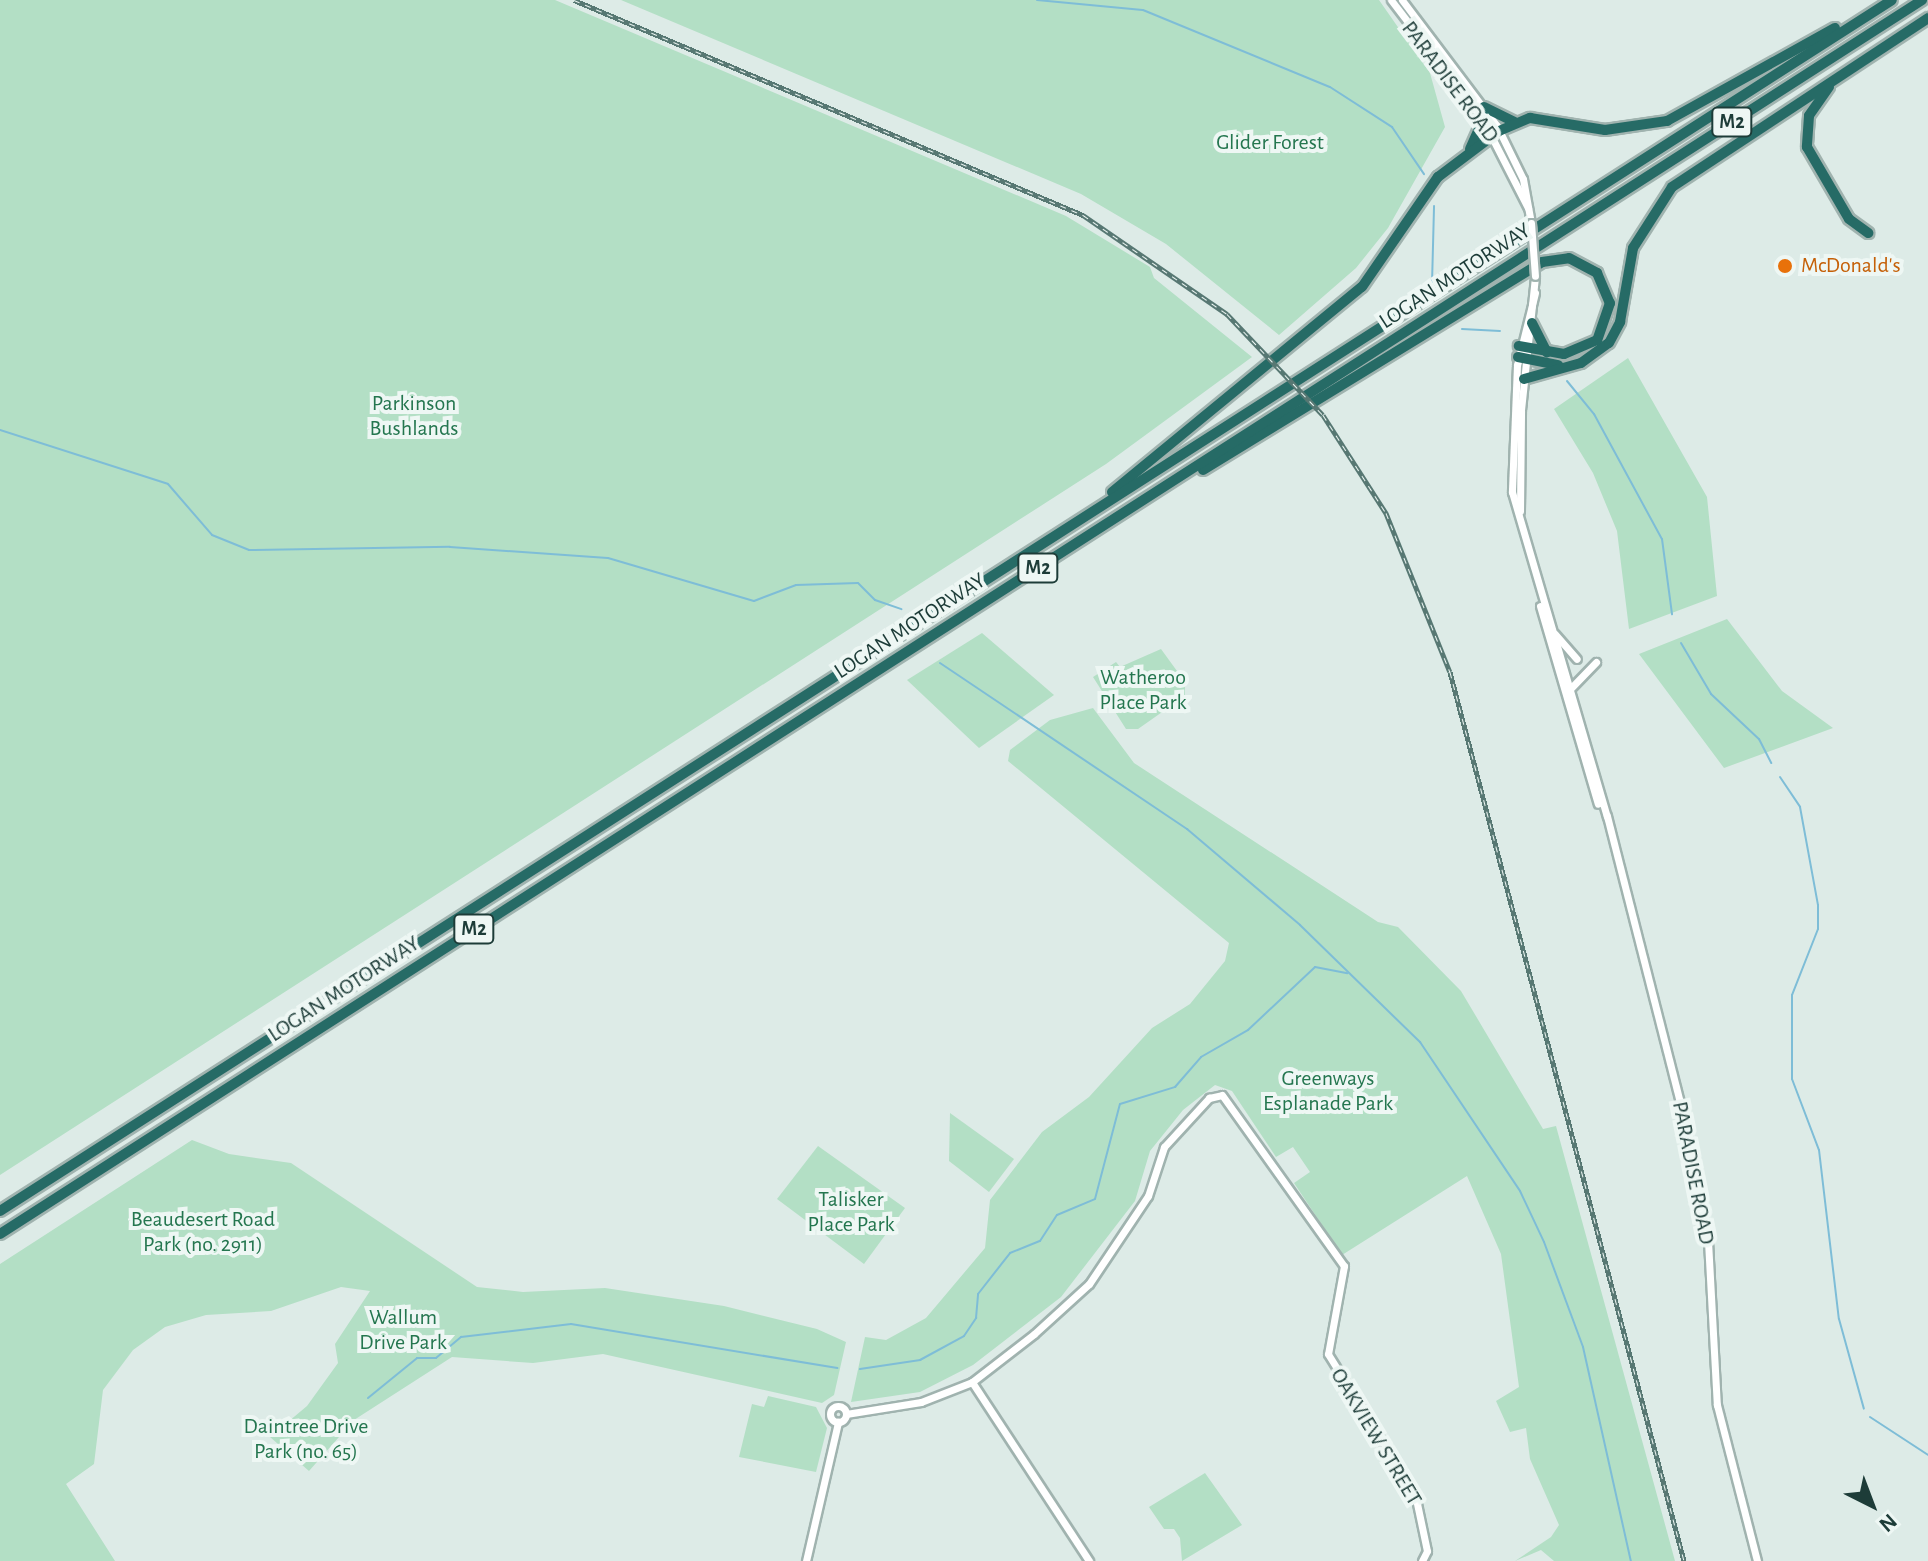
<!DOCTYPE html>
<html>
<head>
<meta charset="utf-8">
<style>
  body { margin:0 }
  #map { position:relative; width:1928px; height:1561px; overflow:hidden; background:#ddebe7; font-family:"Alegreya Sans",sans-serif }
  div>[style] { position:absolute }
  .green>* { inset:0; background:#b3dfc5 }
  .stream>* { height:2px; margin:-1px; padding:0 1px; transform-origin:1px; border-radius:1px; background:#7ebdd7 }
  .roads { filter:drop-shadow(2px 0 #a0b3af) drop-shadow(-2px 0 #a0b3af) drop-shadow(0 2px #a0b3af) drop-shadow(0 -2px #a0b3af) }
  .minor>* { height:7px; margin:-3.5px; padding:0 3.5px; transform-origin:3.5px; border-radius:3.5px; background:#fff }
  .minor>.ring { margin:-3.5px; padding:0; box-sizing:content-box; background:none; border:7px solid #fff; border-radius:50% }
  .highway>* { height:10px; margin:-5px; padding:0 5px; transform-origin:5px; border-radius:5px; background:#266b66 }
  .rail>* { height:5px; margin-top:-2.5px; transform-origin:0; background:repeating-linear-gradient(90deg,#eef7f4 0 6px,#577873 0 12px); box-sizing:border-box; border-block:2px solid #577873 }
  .bridges { filter:drop-shadow(2px 0 #a0b3af) drop-shadow(-2px 0 #a0b3af) drop-shadow(0 2px #a0b3af) drop-shadow(0 -2px #a0b3af) }
  .minor-bridge>* { height:7px; margin:-3.5px; padding:0 3.5px; transform-origin:3.5px; border-radius:3.5px; background:#fff }
  .dots>* { width:22px; height:22px; translate:-50% -50%; box-sizing:border-box; border:4px solid #eef7f4; border-radius:50% }
  span { translate:-50% -50%; white-space:nowrap; text-align:center; line-height:1.15; -webkit-text-stroke:8px #eef7f4; paint-order:stroke }
  .shield-label span { padding:2px 6px; background:#eef7f4; border:2px solid; border-radius:6px; -webkit-text-stroke-width:0 }
  .shield-label { font-size:20px; color:#1d3c38; font-weight:700 }
  .street-label { font-size:22px; color:#1d3c38 }
  .park-label { font-size:22px; color:#24764f }
  .food-label { font-size:22px; color:#c56008 }
  .left { translate:0 -50%; text-align:left }
  .north { position:absolute; left:1832px; top:1465px; width:80px; height:80px; -webkit-text-stroke:6px #eef7f4; paint-order:stroke; rotate:138deg; font-size:22px; font-weight:700; line-height:32px; text-align:center; color:#1d3c38 }
  .north::after { content:''; display:block; margin:auto; width:28px; height:36px; background:#1d3c38; clip-path:polygon(50% 0,100% 100%,50% 72%,0 100%) }
</style>
</head>
<body>
<div id="map">
  <div class="green">
    <div style="clip-path:polygon(0 0,555px 0,1066px 216px,1150px 267px,1154px 278px,1252px 357px,1106px 464px,0 1175px)"></div>
    <div style="clip-path:polygon(621px 0,1379px 0,1430px 73px,1445px 127px,1388px 228px,1356px 268px,1279px 335px,1166px 244px,1081px 194px)"></div>
    <div style="clip-path:polygon(1628px 358px,1707px 497px,1717px 596px,1629px 629px,1617px 531px,1593px 473px,1554px 409px)"></div>
    <div style="clip-path:polygon(1727px 619px,1782px 691px,1833px 728px,1724px 768px,1639px 654px)"></div>
    <div style="clip-path:polygon(982px 633px,1054px 695px,979px 748px,907px 680px)"></div>
    <div style="clip-path:polygon(1161px 649px,1185px 682px,1185px 696px,1138px 729px,1126px 729px,1093px 677px,1116px 662px,1120px 667px)"></div>
    <div style="clip-path:polygon(1093px 708px,1134px 763px,1378px 922px,1398px 927px,1461px 991px,1543px 1129px,1556px 1126px,1675px 1561px,1554px 1561px,1541px 1550px,1515px 1561px,1551px 1537px,1559px 1525px,1530px 1459px,1526px 1428px,1510px 1432px,1496px 1401px,1519px 1387px,1501px 1254px,1467px 1176px,1342px 1255px,1294px 1183px,1310px 1172px,1293px 1147px,1276px 1157px,1232px 1091px,1215px 1085px,1183px 1110px,1150px 1151px,1135px 1201px,1061px 1297px,973px 1365px,920px 1392px,851px 1402px,865px 1337px,886px 1340px,926px 1318px,985px 1248px,990px 1200px,1042px 1132px,1089px 1097px,1152px 1028px,1190px 1004px,1225px 961px,1229px 943px,1008px 761px,1010px 750px,1050px 720px)"></div>
    <div style="clip-path:polygon(950px 1113px,1014px 1159px,989px 1192px,949px 1161px)"></div>
    <div style="clip-path:polygon(192px 1140px,229px 1154px,291px 1163px,477px 1287px,523px 1292px,605px 1288px,724px 1306px,817px 1329px,846px 1342px,834px 1395px,822px 1403px,603px 1354px,533px 1363px,452px 1357px,354px 1420px,309px 1471px,270px 1437px,307px 1406px,338px 1363px,335px 1344px,370px 1291px,341px 1287px,271px 1311px,206px 1315px,165px 1327px,133px 1350px,103px 1390px,94px 1464px,66px 1484px,115px 1561px,0 1561px,0 1264px)"></div>
    <div style="clip-path:polygon(818px 1146px,905px 1208px,864px 1264px,777px 1199px)"></div>
    <div style="clip-path:polygon(768px 1396px,816px 1407px,827px 1428px,816px 1472px,739px 1457px,752px 1404px,764px 1407px)"></div>
    <div style="clip-path:polygon(1205px 1473px,1242px 1525px,1182px 1561px,1180px 1538px,1174px 1529px,1164px 1529px,1149px 1507px)"></div>
  </div>
  <div class="stream">
    <div style="left:1037px;top:0;width:106px;rotate:5.4deg"></div>
    <div style="left:1143px;top:10px;width:202px;rotate:22.4deg"></div>
    <div style="left:1330px;top:87px;width:74px;rotate:32.8deg"></div>
    <div style="left:1392px;top:127px;width:57px;rotate:55.8deg"></div>
    <div style="left:1432px;top:284px;width:78px;rotate:-88.5deg"></div>
    <div style="left:1462px;top:329px;width:38px;rotate:3deg"></div>
    <div style="left:1567px;top:381px;width:43px;rotate:50.7deg"></div>
    <div style="left:1594px;top:414px;width:142px;rotate:61.5deg"></div>
    <div style="left:1662px;top:539px;width:76px;rotate:82.4deg"></div>
    <div style="left:0;top:430px;width:176px;rotate:17.8deg"></div>
    <div style="left:168px;top:484px;width:67px;rotate:49.2deg"></div>
    <div style="left:212px;top:535px;width:40px;rotate:22deg"></div>
    <div style="left:249px;top:550px;width:201px;rotate:-0.9deg"></div>
    <div style="left:450px;top:547px;width:158px;rotate:4deg"></div>
    <div style="left:608px;top:558px;width:152px;rotate:16.4deg"></div>
    <div style="left:754px;top:601px;width:45px;rotate:-20.9deg"></div>
    <div style="left:796px;top:585px;width:62px;rotate:-1.8deg"></div>
    <div style="left:858px;top:583px;width:24px;rotate:45deg"></div>
    <div style="left:875px;top:600px;width:28px;rotate:19deg"></div>
    <div style="left:1681px;top:643px;width:59px;rotate:59.5deg"></div>
    <div style="left:1711px;top:694px;width:66px;rotate:43.2deg"></div>
    <div style="left:1759px;top:739px;width:27px;rotate:63deg"></div>
    <div style="left:940px;top:663px;width:298px;rotate:33.9deg"></div>
    <div style="left:1187px;top:829px;width:148px;rotate:40.3deg"></div>
    <div style="left:1300px;top:925px;width:168px;rotate:44.3deg"></div>
    <div style="left:1420px;top:1042px;width:179px;rotate:56.1deg"></div>
    <div style="left:1520px;top:1191px;width:56px;rotate:64.8deg"></div>
    <div style="left:1544px;top:1242px;width:112px;rotate:69.6deg"></div>
    <div style="left:1583px;top:1347px;width:219px;rotate:77.4deg"></div>
    <div style="left:1780px;top:777px;width:36px;rotate:56deg"></div>
    <div style="left:1800px;top:807px;width:100px;rotate:79.6deg"></div>
    <div style="left:1818px;top:905px;width:24px;rotate:90deg"></div>
    <div style="left:1818px;top:929px;width:71px;rotate:111.5deg"></div>
    <div style="left:1792px;top:995px;width:84px;rotate:90deg"></div>
    <div style="left:1792px;top:1079px;width:76px;rotate:69.2deg"></div>
    <div style="left:1819px;top:1150px;width:170px;rotate:83.3deg"></div>
    <div style="left:1839px;top:1319px;width:93px;rotate:74.5deg"></div>
    <div style="left:860px;top:1369px;width:61px;rotate:-8.5deg"></div>
    <div style="left:920px;top:1360px;width:50px;rotate:-28.6deg"></div>
    <div style="left:964px;top:1336px;width:22px;rotate:-56deg"></div>
    <div style="left:976px;top:1318px;width:24px;rotate:-85deg"></div>
    <div style="left:978px;top:1294px;width:52px;rotate:-52deg"></div>
    <div style="left:1010px;top:1253px;width:32px;rotate:-22deg"></div>
    <div style="left:1040px;top:1241px;width:31px;rotate:-57deg"></div>
    <div style="left:1057px;top:1215px;width:41px;rotate:-22.8deg"></div>
    <div style="left:1095px;top:1199px;width:98px;rotate:-75.3deg"></div>
    <div style="left:1120px;top:1104px;width:58px;rotate:-17.2deg"></div>
    <div style="left:1175px;top:1087px;width:40px;rotate:-49deg"></div>
    <div style="left:1201px;top:1057px;width:54px;rotate:-29.9deg"></div>
    <div style="left:1248px;top:1030px;width:92px;rotate:-43.2deg"></div>
    <div style="left:1315px;top:967px;width:33px;rotate:11deg"></div>
    <div style="left:368px;top:1398px;width:63px;rotate:-39.2deg"></div>
    <div style="left:417px;top:1358px;width:19px"></div>
    <div style="left:436px;top:1358px;width:33px;rotate:-40deg"></div>
    <div style="left:461px;top:1337px;width:111px;rotate:-6.7deg"></div>
    <div style="left:571px;top:1324px;width:270px;rotate:9.4deg"></div>
    <div style="left:1870px;top:1417px;width:69px;rotate:33.2deg"></div>
  </div>
  <div class="roads">
    <div class="minor">
      <div style="left:1391px;top:0;width:151px;rotate:52.5deg"></div>
      <div style="left:1483px;top:120px;width:99px;rotate:62.9deg"></div>
      <div style="left:1402px;top:0;width:158px;rotate:53deg"></div>
      <div style="left:1497px;top:126px;width:59px;rotate:63.9deg"></div>
      <div style="left:1523px;top:179px;width:45px;rotate:79.7deg"></div>
      <div style="left:1535px;top:293px;width:74px;rotate:104deg"></div>
      <div style="left:1517px;top:365px;width:127px;rotate:92.3deg"></div>
      <div style="left:1512px;top:492px;width:338px;rotate:73.7deg"></div>
      <div style="left:1607px;top:816px;width:308px;rotate:75.7deg"></div>
      <div style="left:1683px;top:1114px;width:129px;rotate:78.9deg"></div>
      <div style="left:1708px;top:1241px;width:164px;rotate:86.9deg"></div>
      <div style="left:1717px;top:1405px;width:161px;rotate:75.6deg"></div>
      <div style="left:1520px;top:511px;width:101px;rotate:-89.4deg"></div>
      <div style="left:1521px;top:410px;width:135px;rotate:-84deg"></div>
      <div style="left:1540px;top:606px;width:206px;rotate:73.7deg"></div>
      <div style="left:1555px;top:634px;width:33px;rotate:49deg"></div>
      <div style="left:1569px;top:690px;width:39px;rotate:-46deg"></div>
      <div style="left:972px;top:1382px;width:214px;rotate:56.8deg"></div>
      <div class="ring" style="left:830px;top:1406px;width:9px;height:9px"></div>
      <div style="left:846px;top:1414px;width:76px;rotate:-9.1deg"></div>
      <div style="left:921px;top:1402px;width:55px;rotate:-21.4deg"></div>
      <div style="left:972px;top:1382px;width:78px;rotate:-37.7deg"></div>
      <div style="left:1034px;top:1334px;width:74px;rotate:-42.3deg"></div>
      <div style="left:1089px;top:1284px;width:106px;rotate:-56.2deg"></div>
      <div style="left:1148px;top:1196px;width:52px;rotate:-71.9deg"></div>
      <div style="left:1164px;top:1147px;width:67px;rotate:-47.4deg"></div>
      <div style="left:1209px;top:1098px;width:13px;rotate:-13deg"></div>
      <div style="left:1222px;top:1095px;width:210px;rotate:54.5deg"></div>
      <div style="left:1344px;top:1266px;width:89px;rotate:100.3deg"></div>
      <div style="left:1328px;top:1354px;width:165px;rotate:58.1deg"></div>
      <div style="left:1415px;top:1494px;width:58px;rotate:78.1deg"></div>
      <div style="left:1427px;top:1551px;width:11px;rotate:117deg"></div>
      <div style="left:806px;top:1561px;width:143px;rotate:-77deg"></div>
    </div>
    <div class="highway">
      <div style="left:1829px;top:87px;width:35px;rotate:125deg"></div>
      <div style="left:1809px;top:116px;width:31px;rotate:94deg"></div>
      <div style="left:1807px;top:147px;width:83px;rotate:59.7deg"></div>
      <div style="left:1849px;top:219px;width:24px;rotate:36deg"></div>
      <div style="left:1484px;top:107px;width:34px;rotate:26deg"></div>
      <div style="left:1470px;top:149px;width:32px;rotate:-66deg"></div>
      <div style="left:1532px;top:323px;width:33px;rotate:63deg"></div>
      <div style="left:1518px;top:357px;width:41px;rotate:11.3deg"></div>
      <div style="left:1524px;top:379px;width:59px;rotate:-15.7deg"></div>
      <div style="left:1581px;top:363px;width:34px;rotate:-36deg"></div>
      <div style="left:1609px;top:343px;width:24px;rotate:-62deg"></div>
      <div style="left:1620px;top:322px;width:75px;rotate:-80deg"></div>
      <div style="left:1633px;top:248px;width:72px;rotate:-57.4deg"></div>
      <div style="left:1672px;top:187px;width:307px;rotate:-33.4deg"></div>
      <div style="left:1203px;top:470px;width:398px;rotate:-31.5deg"></div>
      <div style="left:1542px;top:262px;width:27px;rotate:-8deg"></div>
      <div style="left:1569px;top:258px;width:32px;rotate:28deg"></div>
      <div style="left:1597px;top:273px;width:33px;rotate:67deg"></div>
      <div style="left:1610px;top:303px;width:39px;rotate:109deg"></div>
      <div style="left:1597px;top:340px;width:36px;rotate:157deg"></div>
      <div style="left:1564px;top:354px;width:46px;rotate:-169.9deg"></div>
      <div style="left:1112px;top:492px;width:323px;rotate:-39.4deg"></div>
      <div style="left:1362px;top:287px;width:134px;rotate:-55.4deg"></div>
      <div style="left:1438px;top:177px;width:76px;rotate:-37deg"></div>
      <div style="left:1499px;top:131px;width:34px;rotate:-23deg"></div>
      <div style="left:1530px;top:118px;width:76px;rotate:9.1deg"></div>
      <div style="left:1605px;top:130px;width:63px;rotate:-8.3deg"></div>
      <div style="left:1667px;top:121px;width:192px;rotate:-29deg"></div>
      <div style="left:0;top:1211px;width:2246px;rotate:-32.62deg"></div>
      <div style="left:0;top:1234px;width:2284px;rotate:-32.7deg"></div>
    </div>
  </div>
  <div class="rail">
    <div style="left:574px;top:0;width:553px;rotate:22.9deg"></div>
    <div style="left:1083px;top:215px;width:175px;rotate:34.5deg"></div>
    <div style="left:1227px;top:314px;width:139px;rotate:46.5deg"></div>
    <div style="left:1323px;top:415px;width:117px;rotate:57.3deg"></div>
    <div style="left:1386px;top:513px;width:171px;rotate:68.1deg"></div>
    <div style="left:1450px;top:672px;width:919px;rotate:75.25deg"></div>
  </div>
  <div class="bridges">
    <div class="minor-bridge">
      <div style="left:1531px;top:223px;width:53px;rotate:85.7deg"></div>
    </div>
  </div>
  <div class="dots">
    <div style="left:1785px;top:266px;background:#e8710a"></div>
  </div>
  <div class="shield-label">
    <span style="left:1732px;top:122px">M2</span>
    <span style="left:1038px;top:568px">M2</span>
    <span style="left:474px;top:929px">M2</span>
  </div>
  <div class="street-label">
    <span style="left:1450px;top:82px;rotate:53deg">PARADISE ROAD</span>
    <span style="left:1455px;top:276px;rotate:-33deg">LOGAN MOTORWAY</span>
    <span style="left:910px;top:626px;rotate:-33deg">LOGAN MOTORWAY</span>
    <span style="left:344px;top:989px;rotate:-33deg">LOGAN MOTORWAY</span>
    <span style="left:1693px;top:1173px;rotate:79deg">PARADISE ROAD</span>
    <span style="left:1376px;top:1437px;rotate:59deg">OAKVIEW STREET</span>
  </div>
  <div class="park-label">
    <span style="left:1270px;top:143px">Glider Forest</span>
    <span style="left:414px;top:416px">Parkinson<br>Bushlands</span>
    <span style="left:1143px;top:690px">Watheroo<br>Place Park</span>
    <span style="left:1328px;top:1091px">Greenways<br>Esplanade Park</span>
    <span style="left:851px;top:1212px">Talisker<br>Place Park</span>
    <span style="left:203px;top:1232px">Beaudesert Road<br>Park (no. 2911)</span>
    <span style="left:403px;top:1330px">Wallum<br>Drive Park</span>
    <span style="left:306px;top:1439px">Daintree Drive<br>Park (no. 65)</span>
  </div>
  <div class="food-label">
    <span class="left" style="left:1801px;top:266px">McDonald's</span>
  </div>
  <div class="north">N</div>
</div>
</body>
</html>
